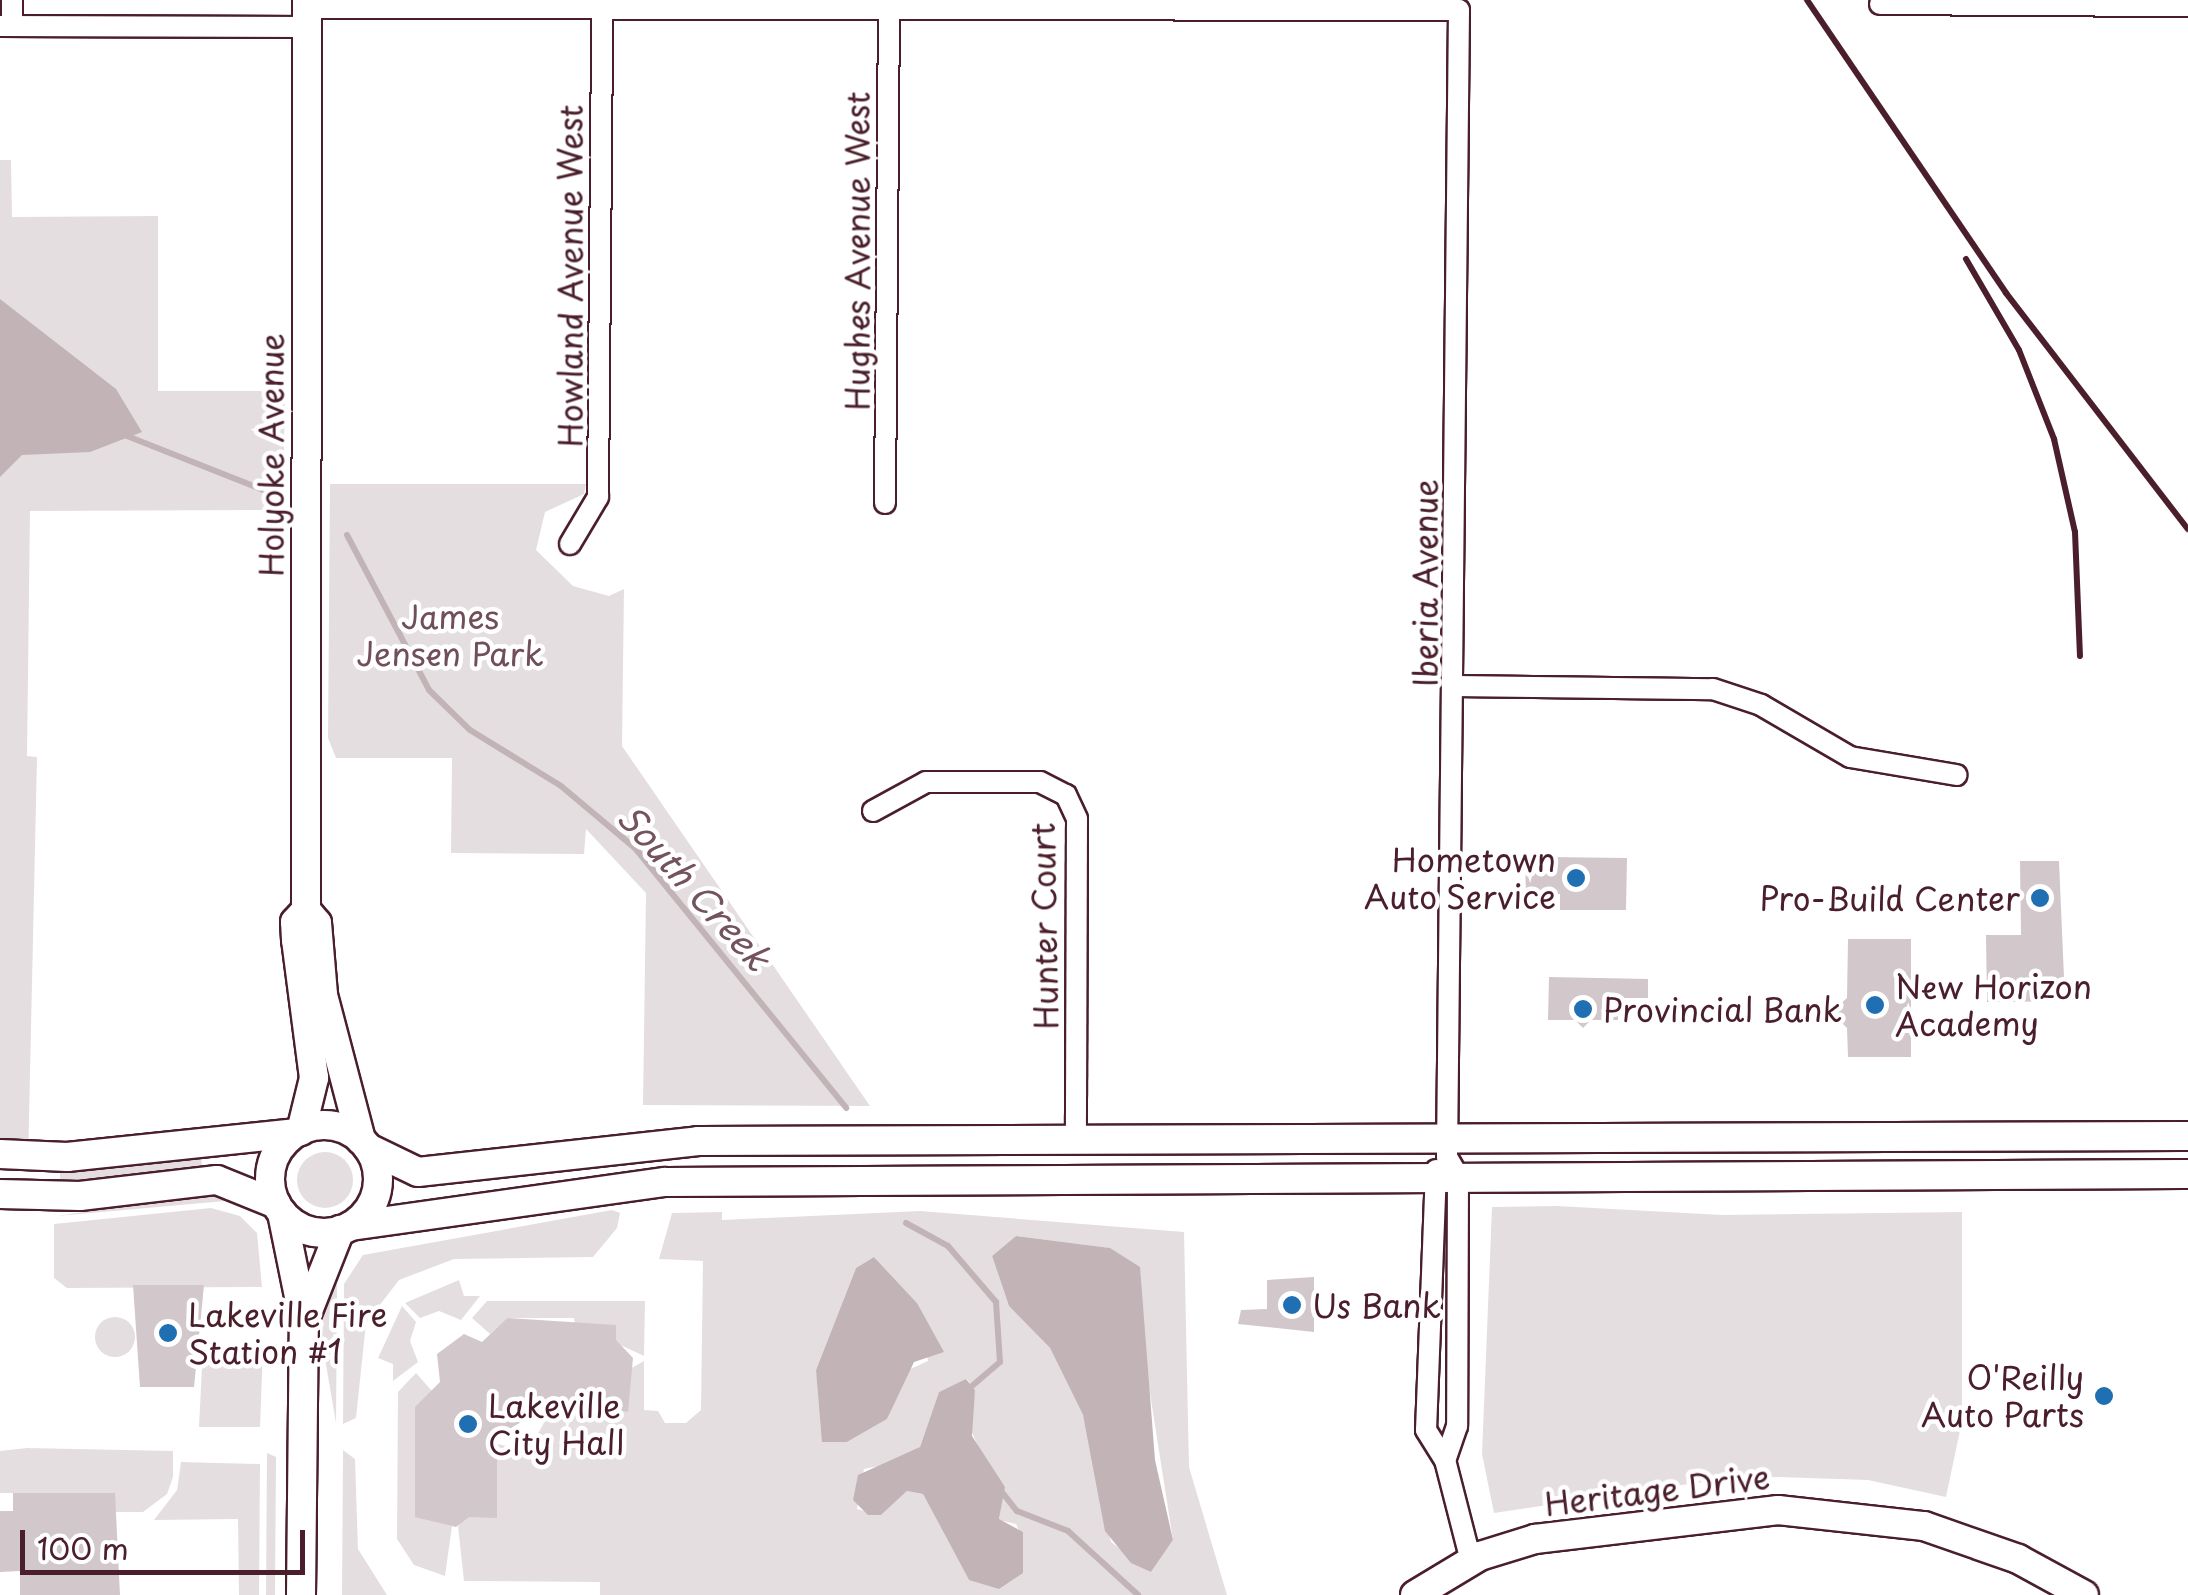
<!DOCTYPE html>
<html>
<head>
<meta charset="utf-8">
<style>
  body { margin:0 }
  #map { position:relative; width:2188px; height:1595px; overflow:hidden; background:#fff; font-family:"Playpen Sans",sans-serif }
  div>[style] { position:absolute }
  .green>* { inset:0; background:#e5dee0 }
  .round { border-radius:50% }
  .water>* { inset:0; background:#c1b3b6 }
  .stream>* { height:6px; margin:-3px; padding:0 3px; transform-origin:3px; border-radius:3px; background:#c1b3b6 }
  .building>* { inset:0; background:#d2c7cb }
  .roads { filter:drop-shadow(2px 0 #4a1f2b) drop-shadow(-2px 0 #4a1f2b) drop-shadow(0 2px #4a1f2b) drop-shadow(0 -2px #4a1f2b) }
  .street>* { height:20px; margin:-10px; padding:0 10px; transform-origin:10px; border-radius:10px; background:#fff }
  .secondary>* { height:28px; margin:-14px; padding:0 14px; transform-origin:14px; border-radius:14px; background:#fff }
  .secondary>.ring { margin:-14px; padding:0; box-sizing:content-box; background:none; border:28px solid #fff; border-radius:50% }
  .rail>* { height:6px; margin:-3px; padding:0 3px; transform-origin:3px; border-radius:3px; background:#4a1f2b }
  .dots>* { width:28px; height:28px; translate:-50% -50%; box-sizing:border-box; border:5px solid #fff; border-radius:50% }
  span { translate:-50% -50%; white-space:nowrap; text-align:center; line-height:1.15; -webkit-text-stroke:9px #fff; paint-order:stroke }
  .street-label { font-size:32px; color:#4a1f2b }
  .park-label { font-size:32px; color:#714f58 }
  .poi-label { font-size:32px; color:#4a1f2b }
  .right { translate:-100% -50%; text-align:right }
  .left { translate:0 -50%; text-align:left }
  .water-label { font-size:35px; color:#74535c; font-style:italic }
  .scale { position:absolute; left:20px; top:1530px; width:285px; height:45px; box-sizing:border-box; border:5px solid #4a1f2b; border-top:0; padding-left:12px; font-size:30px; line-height:35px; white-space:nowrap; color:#4a1f2b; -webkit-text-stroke:8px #fff; paint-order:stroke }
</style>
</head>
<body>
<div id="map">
  <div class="green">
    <div style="clip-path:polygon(0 160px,11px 160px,12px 217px,158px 216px,158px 391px,285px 391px,283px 510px,30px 511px,27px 756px,37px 757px,28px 1165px,0 1164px)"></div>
    <div style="clip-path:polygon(330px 484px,586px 484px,584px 494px,545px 512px,536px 550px,573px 586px,609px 596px,624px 589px,622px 746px,870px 1106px,643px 1105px,646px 893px,586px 829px,584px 854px,451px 853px,452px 758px,336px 758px,328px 738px)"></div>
    <div class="round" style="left:297px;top:1152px;width:56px;height:56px"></div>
    <div style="clip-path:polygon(201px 1155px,202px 1167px,60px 1183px,60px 1171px)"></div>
    <div style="clip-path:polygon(209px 1193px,230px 1194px,225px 1201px,57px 1216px)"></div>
    <div style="clip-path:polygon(1557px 1206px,1722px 1215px,1962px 1212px,1962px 1421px,1946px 1497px,1868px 1480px,1743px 1476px,1494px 1513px,1482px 1454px,1492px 1207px)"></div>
    <div style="clip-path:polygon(211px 1208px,240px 1216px,257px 1233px,262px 1287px,67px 1288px,54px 1278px,54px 1224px)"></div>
    <div style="clip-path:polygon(612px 1210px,620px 1213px,617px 1228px,593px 1257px,454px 1259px,399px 1280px,366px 1323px,356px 1418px,343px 1424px,344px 1284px,363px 1255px)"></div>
    <div style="clip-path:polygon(evenodd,920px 1211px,1184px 1232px,1189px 1467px,1227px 1595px,600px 1595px,600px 1582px,464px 1581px,458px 1526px,465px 1517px,497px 1517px,497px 1444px,516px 1448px,535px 1439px,545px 1421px,542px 1400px,628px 1412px,628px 1370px,644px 1361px,644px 1410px,658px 1411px,665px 1423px,686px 1423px,701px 1410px,703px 1261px,659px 1259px,672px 1213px,722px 1212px,722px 1220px,920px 1211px,1016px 1236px,1109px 1248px,1149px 1387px,1173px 1540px,1151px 1572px,1111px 1542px,1083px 1415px,1050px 1348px,1009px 1306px,992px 1256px,1016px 1236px,920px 1211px,874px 1257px,917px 1303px,928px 1361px,908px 1370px,887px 1419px,847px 1442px,827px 1442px,816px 1370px,856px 1268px,874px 1257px,920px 1211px,967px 1379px,975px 1390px,970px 1428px,1002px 1500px,999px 1520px,1016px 1524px,1023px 1539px,969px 1580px,923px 1494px,907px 1491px,881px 1515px,857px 1509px,864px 1469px,899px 1462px,920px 1447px,939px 1392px,967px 1379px)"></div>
    <div style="clip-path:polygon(459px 1280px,464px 1296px,480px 1296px,461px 1320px,439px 1311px,420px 1318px,405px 1303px)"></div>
    <div style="clip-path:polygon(325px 1281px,337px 1285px,336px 1423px,322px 1341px)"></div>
    <div style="clip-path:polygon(487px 1301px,645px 1301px,644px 1356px,616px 1343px,615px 1325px,575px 1325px,574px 1318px,507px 1318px,490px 1334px,472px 1318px)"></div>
    <div style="clip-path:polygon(402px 1306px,416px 1322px,410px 1341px,418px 1362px,393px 1381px,393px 1364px,378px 1358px)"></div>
    <div class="round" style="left:95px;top:1317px;width:40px;height:40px"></div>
    <div style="clip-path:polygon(203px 1347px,263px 1349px,260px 1427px,199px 1427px)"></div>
    <div style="clip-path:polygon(416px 1373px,432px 1391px,415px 1408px,415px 1516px,452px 1526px,445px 1576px,414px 1565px,397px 1539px,398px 1392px)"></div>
    <div style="clip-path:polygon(27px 1448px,173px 1451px,173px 1477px,167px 1494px,143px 1512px,115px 1512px,114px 1493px,0 1493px,0 1451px)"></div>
    <div style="clip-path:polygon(343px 1450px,355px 1459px,358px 1549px,387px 1595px,342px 1595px)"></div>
    <div style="clip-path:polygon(267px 1453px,276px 1457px,275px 1595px,266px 1595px)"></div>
    <div style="clip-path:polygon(181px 1462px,260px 1464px,259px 1595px,239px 1595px,238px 1519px,154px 1520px,177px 1490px)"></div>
  </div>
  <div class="water">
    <div style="clip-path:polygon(0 299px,116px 389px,142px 432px,90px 452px,22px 455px,0 477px)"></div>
    <div style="clip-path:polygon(1016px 1236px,1110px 1248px,1140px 1267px,1155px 1460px,1173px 1540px,1151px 1572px,1131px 1563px,1105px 1531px,1083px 1415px,1050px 1348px,1009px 1306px,992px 1256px)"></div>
    <div style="clip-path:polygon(874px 1257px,917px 1303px,944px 1352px,914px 1362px,887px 1419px,847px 1442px,822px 1442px,816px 1370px,856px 1268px)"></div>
    <div style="clip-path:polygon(966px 1379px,975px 1390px,972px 1436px,1005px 1487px,999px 1519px,1023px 1532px,1023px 1573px,999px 1589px,969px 1580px,923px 1494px,907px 1491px,881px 1515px,868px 1515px,853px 1500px,858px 1475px,920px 1447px,939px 1392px)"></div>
  </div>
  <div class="stream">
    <div style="left:127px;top:436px;width:149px;rotate:21.6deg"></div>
    <div style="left:347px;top:535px;width:175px;rotate:62.1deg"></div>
    <div style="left:429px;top:690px;width:57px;rotate:44.3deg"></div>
    <div style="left:470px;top:730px;width:107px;rotate:31.6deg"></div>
    <div style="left:561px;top:786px;width:97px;rotate:40deg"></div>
    <div style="left:635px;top:848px;width:335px;rotate:50.9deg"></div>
    <div style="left:906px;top:1223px;width:48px;rotate:28.7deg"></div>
    <div style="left:948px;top:1246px;width:74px;rotate:49.4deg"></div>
    <div style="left:996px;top:1302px;width:60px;rotate:86.2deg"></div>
    <div style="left:1000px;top:1362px;width:45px;rotate:139.5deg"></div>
    <div style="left:998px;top:1487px;width:31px;rotate:52deg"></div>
    <div style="left:1017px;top:1511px;width:55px;rotate:21.4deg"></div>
    <div style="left:1068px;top:1531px;width:95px;rotate:42.4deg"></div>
  </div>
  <div class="building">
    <div style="clip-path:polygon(1548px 857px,1627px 858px,1626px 910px,1560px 910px,1560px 894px,1526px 894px,1525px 863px)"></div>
    <div style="clip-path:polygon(2020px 861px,2059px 861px,2065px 1001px,1987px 1002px,1986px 935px,2021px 935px)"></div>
    <div style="clip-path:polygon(1848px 939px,1911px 939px,1911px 1057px,1848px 1057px,1847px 1028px,1831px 1012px,1847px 998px)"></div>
    <div style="clip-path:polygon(1549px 977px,1648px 979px,1648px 998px,1618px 998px,1618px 1020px,1591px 1020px,1583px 1028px,1575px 1020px,1548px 1020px)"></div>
    <div style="clip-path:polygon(1314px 1277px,1314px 1332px,1238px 1324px,1241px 1310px,1267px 1309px,1267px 1280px)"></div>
    <div style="clip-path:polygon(133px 1285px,204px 1285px,194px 1387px,140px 1387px)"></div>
    <div style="clip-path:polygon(507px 1318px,616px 1325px,616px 1340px,633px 1358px,628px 1412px,533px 1400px,523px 1421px,497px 1436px,497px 1518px,469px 1517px,456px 1527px,415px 1517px,415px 1407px,440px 1382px,437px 1354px,464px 1334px,482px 1342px)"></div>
    <div style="clip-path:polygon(13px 1493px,115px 1493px,120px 1595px,20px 1595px,20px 1571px,0 1572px,0 1511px,13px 1511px)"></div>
  </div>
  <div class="roads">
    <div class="street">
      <div style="left:1880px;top:4px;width:308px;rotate:0.4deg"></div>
      <div style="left:307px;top:8px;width:1152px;rotate:0.1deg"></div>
      <div style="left:1459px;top:10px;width:1147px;rotate:90.6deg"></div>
      <div style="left:1447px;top:1157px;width:22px;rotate:60deg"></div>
      <div style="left:1458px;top:1176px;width:250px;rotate:90.2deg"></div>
      <div style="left:1457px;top:1426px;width:36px;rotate:109deg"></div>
      <div style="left:0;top:26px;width:306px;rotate:0.2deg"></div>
      <div style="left:12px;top:26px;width:26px;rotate:-90deg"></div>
      <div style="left:885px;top:503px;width:501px;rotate:-89.54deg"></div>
      <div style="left:570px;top:544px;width:55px;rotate:-59.2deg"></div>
      <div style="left:598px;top:497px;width:497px;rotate:-89.5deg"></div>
      <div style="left:1454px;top:686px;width:259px;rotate:0.7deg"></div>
      <div style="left:1713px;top:689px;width:51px;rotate:18.4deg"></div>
      <div style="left:1761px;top:705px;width:103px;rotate:30.3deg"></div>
      <div style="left:1850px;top:757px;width:108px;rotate:9.6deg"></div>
      <div style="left:873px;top:811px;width:60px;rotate:-28.7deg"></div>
      <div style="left:926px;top:782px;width:114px"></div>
      <div style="left:1040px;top:782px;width:29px;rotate:27deg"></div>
      <div style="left:1066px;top:795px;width:26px;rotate:65deg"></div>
      <div style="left:1077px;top:819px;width:321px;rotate:90.2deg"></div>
      <div style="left:1436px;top:1170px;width:260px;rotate:92.2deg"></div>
      <div style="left:1426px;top:1430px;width:36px;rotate:58deg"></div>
      <div style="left:1445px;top:1460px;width:104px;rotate:75.6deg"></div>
    </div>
    <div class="secondary">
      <div style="left:307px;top:0;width:910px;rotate:90.06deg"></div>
      <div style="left:306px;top:910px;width:17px;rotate:50deg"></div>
      <div style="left:317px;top:923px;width:72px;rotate:85.2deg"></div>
      <div style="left:323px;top:995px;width:150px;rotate:75.3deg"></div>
      <div class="ring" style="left:270px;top:1125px;width:80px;height:80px"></div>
      <div style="left:301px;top:1131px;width:55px;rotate:-76.2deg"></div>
      <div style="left:314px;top:1078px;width:139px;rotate:-97.4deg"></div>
      <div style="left:296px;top:940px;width:18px;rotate:-93deg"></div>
      <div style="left:295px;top:922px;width:16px;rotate:-47deg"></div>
      <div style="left:368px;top:1148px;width:55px;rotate:25.6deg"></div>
      <div style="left:418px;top:1172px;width:282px;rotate:-6.3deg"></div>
      <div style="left:698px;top:1141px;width:1490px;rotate:-0.19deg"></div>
      <div style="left:0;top:1154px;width:67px;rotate:2.6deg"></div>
      <div style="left:67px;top:1157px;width:229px;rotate:-6deg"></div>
      <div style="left:0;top:1194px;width:80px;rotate:1.4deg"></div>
      <div style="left:80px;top:1196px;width:138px;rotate:-6.7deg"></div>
      <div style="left:217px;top:1180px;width:64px;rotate:22.1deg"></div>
      <div style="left:282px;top:1213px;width:110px;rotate:78.5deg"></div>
      <div style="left:351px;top:1226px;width:317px;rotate:-8deg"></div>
      <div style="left:665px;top:1182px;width:1523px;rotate:-0.3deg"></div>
      <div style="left:301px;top:1595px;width:274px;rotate:-89.4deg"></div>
      <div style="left:304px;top:1321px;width:98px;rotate:-68.4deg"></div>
      <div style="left:1415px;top:1595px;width:76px;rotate:-31deg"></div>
      <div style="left:1480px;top:1556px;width:58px;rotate:-17.2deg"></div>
      <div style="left:1535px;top:1539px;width:245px;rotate:-6.8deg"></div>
      <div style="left:1778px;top:1510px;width:147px;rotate:6.3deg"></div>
      <div style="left:1924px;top:1526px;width:100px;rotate:19.3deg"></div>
      <div style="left:2018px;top:1559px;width:75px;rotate:28.6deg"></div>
    </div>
  </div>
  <div class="rail">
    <div style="left:1807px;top:0;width:354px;rotate:55.8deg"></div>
    <div style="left:2006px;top:293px;width:298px;rotate:52.4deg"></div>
    <div style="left:1966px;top:259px;width:105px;rotate:59.8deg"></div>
    <div style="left:2019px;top:350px;width:96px;rotate:68.5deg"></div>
    <div style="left:2054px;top:439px;width:95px;rotate:77.3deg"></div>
    <div style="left:2075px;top:532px;width:124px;rotate:87.7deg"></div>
  </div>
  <div class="dots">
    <div style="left:1576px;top:878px;background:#1f6fb2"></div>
    <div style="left:2040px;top:898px;background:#1f6fb2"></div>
    <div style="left:1875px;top:1005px;background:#1f6fb2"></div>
    <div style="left:1583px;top:1009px;background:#1f6fb2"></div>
    <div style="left:1292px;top:1305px;background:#1f6fb2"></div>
    <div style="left:168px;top:1333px;background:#1f6fb2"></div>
    <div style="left:2104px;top:1396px;background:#1f6fb2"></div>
    <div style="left:468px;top:1424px;background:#1f6fb2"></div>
  </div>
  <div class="street-label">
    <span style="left:857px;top:251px;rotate:-90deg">Hughes Avenue West</span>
    <span style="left:570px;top:276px;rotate:-90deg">Howland Avenue West</span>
    <span style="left:271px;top:455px;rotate:-90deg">Holyoke Avenue</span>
    <span style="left:1425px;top:583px;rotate:-90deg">Iberia Avenue</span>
    <span style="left:1044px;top:926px;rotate:-91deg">Hunter Court</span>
    <span style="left:1657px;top:1490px;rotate:-7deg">Heritage Drive</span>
  </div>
  <div class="park-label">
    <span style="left:450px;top:635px">James<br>Jensen Park</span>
  </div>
  <div class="poi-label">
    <span class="right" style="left:1556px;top:878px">Hometown<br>Auto Service</span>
    <span class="right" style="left:2020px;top:898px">Pro-Build Center</span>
    <span class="left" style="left:1895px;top:1005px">New Horizon<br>Academy</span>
    <span class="left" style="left:1603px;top:1009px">Provincial Bank</span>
    <span class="left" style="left:1312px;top:1305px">Us Bank</span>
    <span class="left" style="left:188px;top:1333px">Lakeville Fire<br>Station #1</span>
    <span class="right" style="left:2084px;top:1396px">O'Reilly<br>Auto Parts</span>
    <span class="left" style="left:488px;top:1424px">Lakeville<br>City Hall</span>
  </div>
  <div class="water-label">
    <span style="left:695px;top:887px;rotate:48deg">South Creek</span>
  </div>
  <div class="scale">100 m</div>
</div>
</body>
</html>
